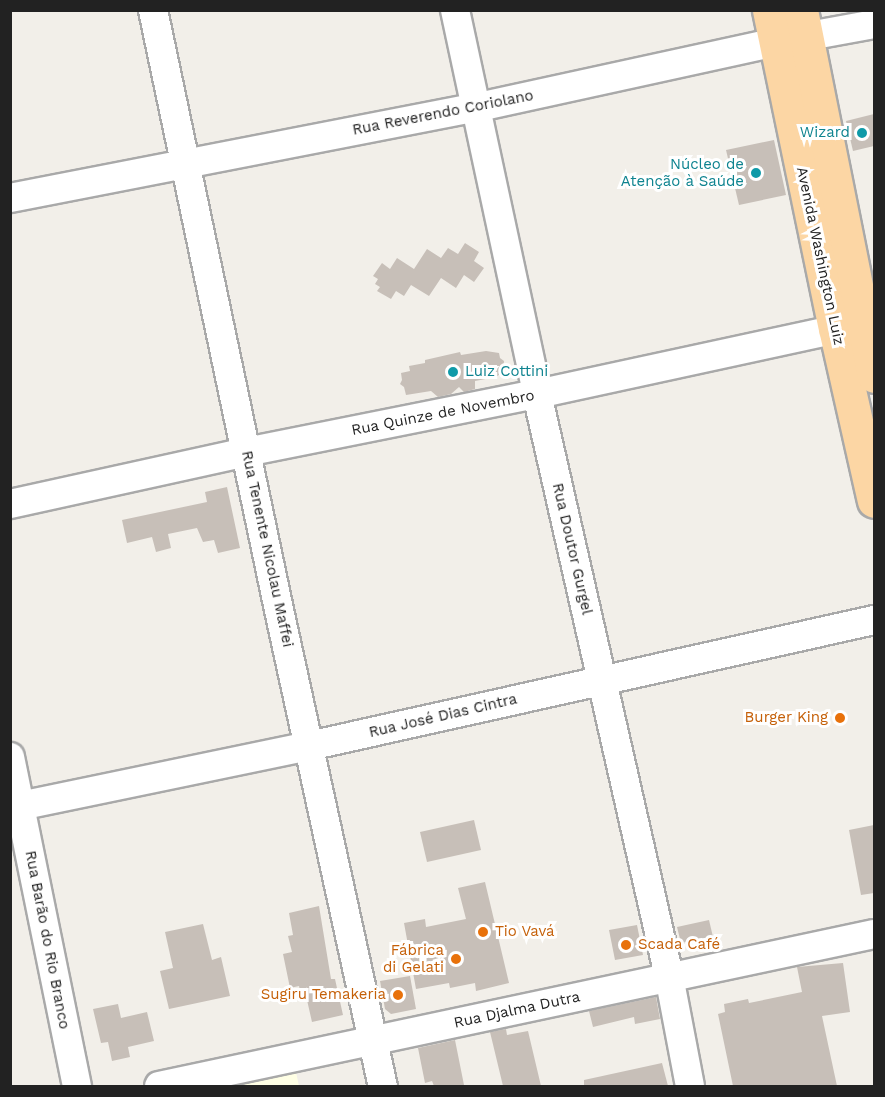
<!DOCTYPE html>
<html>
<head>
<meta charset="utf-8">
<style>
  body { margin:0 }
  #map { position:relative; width:885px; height:1097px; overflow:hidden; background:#f2efe9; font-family:"Work Sans",sans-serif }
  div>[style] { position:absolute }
  .education>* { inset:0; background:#ffffe5 }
  .building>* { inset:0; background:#c7bfb8 }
  .roads { filter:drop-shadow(2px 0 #a9a9a9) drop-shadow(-2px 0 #a9a9a9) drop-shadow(0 2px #a9a9a9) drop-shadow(0 -2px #a9a9a9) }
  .minor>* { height:28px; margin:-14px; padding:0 14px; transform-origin:14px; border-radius:14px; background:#fff }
  .major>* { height:33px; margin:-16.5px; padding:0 16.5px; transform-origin:16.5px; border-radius:16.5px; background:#fcd6a4 }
  .dots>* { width:16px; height:16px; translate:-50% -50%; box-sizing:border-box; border:3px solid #fff; border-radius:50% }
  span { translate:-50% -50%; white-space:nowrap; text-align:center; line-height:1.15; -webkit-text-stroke:6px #fff; paint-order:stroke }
  .street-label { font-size:15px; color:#222 }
  .culture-label { font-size:15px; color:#0d838f }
  .right { translate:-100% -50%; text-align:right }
  .left { translate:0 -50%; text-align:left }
  .food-label { font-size:15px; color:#c56008 }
  .frame { position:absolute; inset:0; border:12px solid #222; pointer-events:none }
</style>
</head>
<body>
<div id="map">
  <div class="education">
    <div style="clip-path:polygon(294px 1063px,299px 1086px,188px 1086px)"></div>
  </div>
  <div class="building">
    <div style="clip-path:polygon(874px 114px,874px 146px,853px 151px,846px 121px)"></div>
    <div style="clip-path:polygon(774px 140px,786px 195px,739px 205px,726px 150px)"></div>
    <div style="clip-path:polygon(465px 243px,479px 252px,474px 261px,484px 268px,474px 282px,464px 275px,456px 288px,441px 278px,429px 296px,411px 285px,404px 296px,396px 291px,391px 299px,377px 291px,380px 287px,375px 284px,378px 279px,373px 276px,382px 263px,390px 269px,397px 258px,414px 269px,427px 249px,441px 258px,448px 248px,458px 254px)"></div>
    <div style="clip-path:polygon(486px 351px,499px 353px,500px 358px,504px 361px,503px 372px,496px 377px,475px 381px,475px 389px,464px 392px,459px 387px,451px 394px,438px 397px,431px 391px,406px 395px,404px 387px,400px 384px,402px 380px,401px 373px,410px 371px,409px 366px,425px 363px,425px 360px,460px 352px,461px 355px)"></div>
    <div style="clip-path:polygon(227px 487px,240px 548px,218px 553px,214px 540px,203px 542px,197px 528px,168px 534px,171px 548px,156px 552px,152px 537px,127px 543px,122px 520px,207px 502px,205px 492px)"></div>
    <div style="clip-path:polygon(474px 820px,481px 850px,427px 862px,420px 832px)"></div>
    <div style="clip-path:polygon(874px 825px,874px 893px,861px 895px,849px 830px)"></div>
    <div style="clip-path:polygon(485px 882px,509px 983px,476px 991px,475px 983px,450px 988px,449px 983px,416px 989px,404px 923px,425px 919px,426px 927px,466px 919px,458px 888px)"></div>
    <div style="clip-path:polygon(319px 906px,331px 979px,335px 979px,343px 1015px,312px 1022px,307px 1000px,302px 1002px,299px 986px,290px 988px,283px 954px,292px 952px,288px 936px,293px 935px,289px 913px)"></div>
    <div style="clip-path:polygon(709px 920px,713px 937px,681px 943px,677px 927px)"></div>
    <div style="clip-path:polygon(203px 924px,212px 960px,221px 957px,230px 996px,169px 1009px,160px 971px,173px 968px,165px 932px)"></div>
    <div style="clip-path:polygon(637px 925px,643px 955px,615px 960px,609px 930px)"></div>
    <div style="clip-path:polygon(843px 963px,850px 1012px,822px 1016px,837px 1086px,733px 1086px,718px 1014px,725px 1012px,724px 1004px,748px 999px,749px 1003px,802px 992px,797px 967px)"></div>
    <div style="clip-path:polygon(410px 976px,416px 1009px,391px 1014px,385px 1009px,380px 981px)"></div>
    <div style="clip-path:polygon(656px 997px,660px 1019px,635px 1024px,634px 1017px,593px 1027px,589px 1011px)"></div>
    <div style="clip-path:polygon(118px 1004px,121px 1018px,147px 1012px,154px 1041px,128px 1047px,130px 1057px,112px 1061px,108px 1042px,101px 1043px,93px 1009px)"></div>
    <div style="clip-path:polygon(506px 1029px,507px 1035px,528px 1031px,541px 1086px,503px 1086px,490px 1032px)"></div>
    <div style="clip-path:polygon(455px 1040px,464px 1085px,434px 1086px,432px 1081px,425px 1083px,418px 1048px)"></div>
    <div style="clip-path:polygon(662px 1063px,668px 1086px,584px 1086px,584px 1080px)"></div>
  </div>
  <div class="roads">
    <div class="minor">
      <div style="left:153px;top:10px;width:613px;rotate:78.14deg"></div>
      <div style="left:279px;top:610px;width:487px;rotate:77.7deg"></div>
      <div style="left:455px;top:10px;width:393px;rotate:77.9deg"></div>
      <div style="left:537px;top:394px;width:597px;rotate:77.22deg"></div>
      <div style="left:669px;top:976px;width:112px;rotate:79.2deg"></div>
      <div style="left:10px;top:198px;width:473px;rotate:-11deg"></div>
      <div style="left:474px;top:108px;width:309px;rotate:-12.3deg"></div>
      <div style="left:776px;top:42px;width:100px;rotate:-10.4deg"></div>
      <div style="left:10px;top:504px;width:242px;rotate:-12.4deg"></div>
      <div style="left:246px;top:452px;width:297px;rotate:-11.3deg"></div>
      <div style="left:537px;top:394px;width:327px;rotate:-12.2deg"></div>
      <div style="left:10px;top:757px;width:336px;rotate:78.5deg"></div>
      <div style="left:10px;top:808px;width:305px;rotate:-11.7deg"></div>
      <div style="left:309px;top:746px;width:579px;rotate:-12.57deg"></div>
      <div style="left:159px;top:1086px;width:731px;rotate:-12deg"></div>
    </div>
    <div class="major">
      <div style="left:769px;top:10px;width:325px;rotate:78.3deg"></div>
      <div style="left:835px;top:328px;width:177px;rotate:77.3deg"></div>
      <div style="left:801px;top:10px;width:373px;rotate:78.7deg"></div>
    </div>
  </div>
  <div class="dots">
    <div style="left:862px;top:133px;background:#0f9aa8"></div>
    <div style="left:756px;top:173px;background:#0f9aa8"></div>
    <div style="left:453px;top:372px;background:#0f9aa8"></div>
    <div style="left:840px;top:718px;background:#e8710a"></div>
    <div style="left:483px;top:932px;background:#e8710a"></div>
    <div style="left:626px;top:945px;background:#e8710a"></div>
    <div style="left:456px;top:959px;background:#e8710a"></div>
    <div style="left:398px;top:995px;background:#e8710a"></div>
  </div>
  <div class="street-label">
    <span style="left:443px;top:113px;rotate:-11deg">Rua Reverendo Coriolano</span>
    <span style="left:820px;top:256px;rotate:78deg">Avenida Washington Luiz</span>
    <span style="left:443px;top:413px;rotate:-11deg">Rua Quinze de Novembro</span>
    <span style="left:267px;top:549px;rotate:78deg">Rua Tenente Nicolau Maffei</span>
    <span style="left:572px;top:549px;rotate:77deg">Rua Doutor Gurgel</span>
    <span style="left:443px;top:716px;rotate:-13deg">Rua José Dias Cintra</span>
    <span style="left:47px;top:940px;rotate:79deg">Rua Barão do Rio Branco</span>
    <span style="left:517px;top:1010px;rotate:-12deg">Rua Djalma Dutra</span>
  </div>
  <div class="culture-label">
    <span class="right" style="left:850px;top:133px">Wizard</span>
    <span class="right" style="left:744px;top:173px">Núcleo de<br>Atenção à Saúde</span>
    <span class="left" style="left:465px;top:372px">Luiz Cottini</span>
  </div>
  <div class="food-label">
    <span class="right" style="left:828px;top:718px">Burger King</span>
    <span class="left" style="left:495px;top:932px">Tio Vavá</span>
    <span class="left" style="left:638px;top:945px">Scada Café</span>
    <span class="right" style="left:444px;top:959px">Fábrica<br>di Gelati</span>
    <span class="right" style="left:386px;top:995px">Sugiru Temakeria</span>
  </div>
  <div class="frame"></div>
</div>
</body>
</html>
